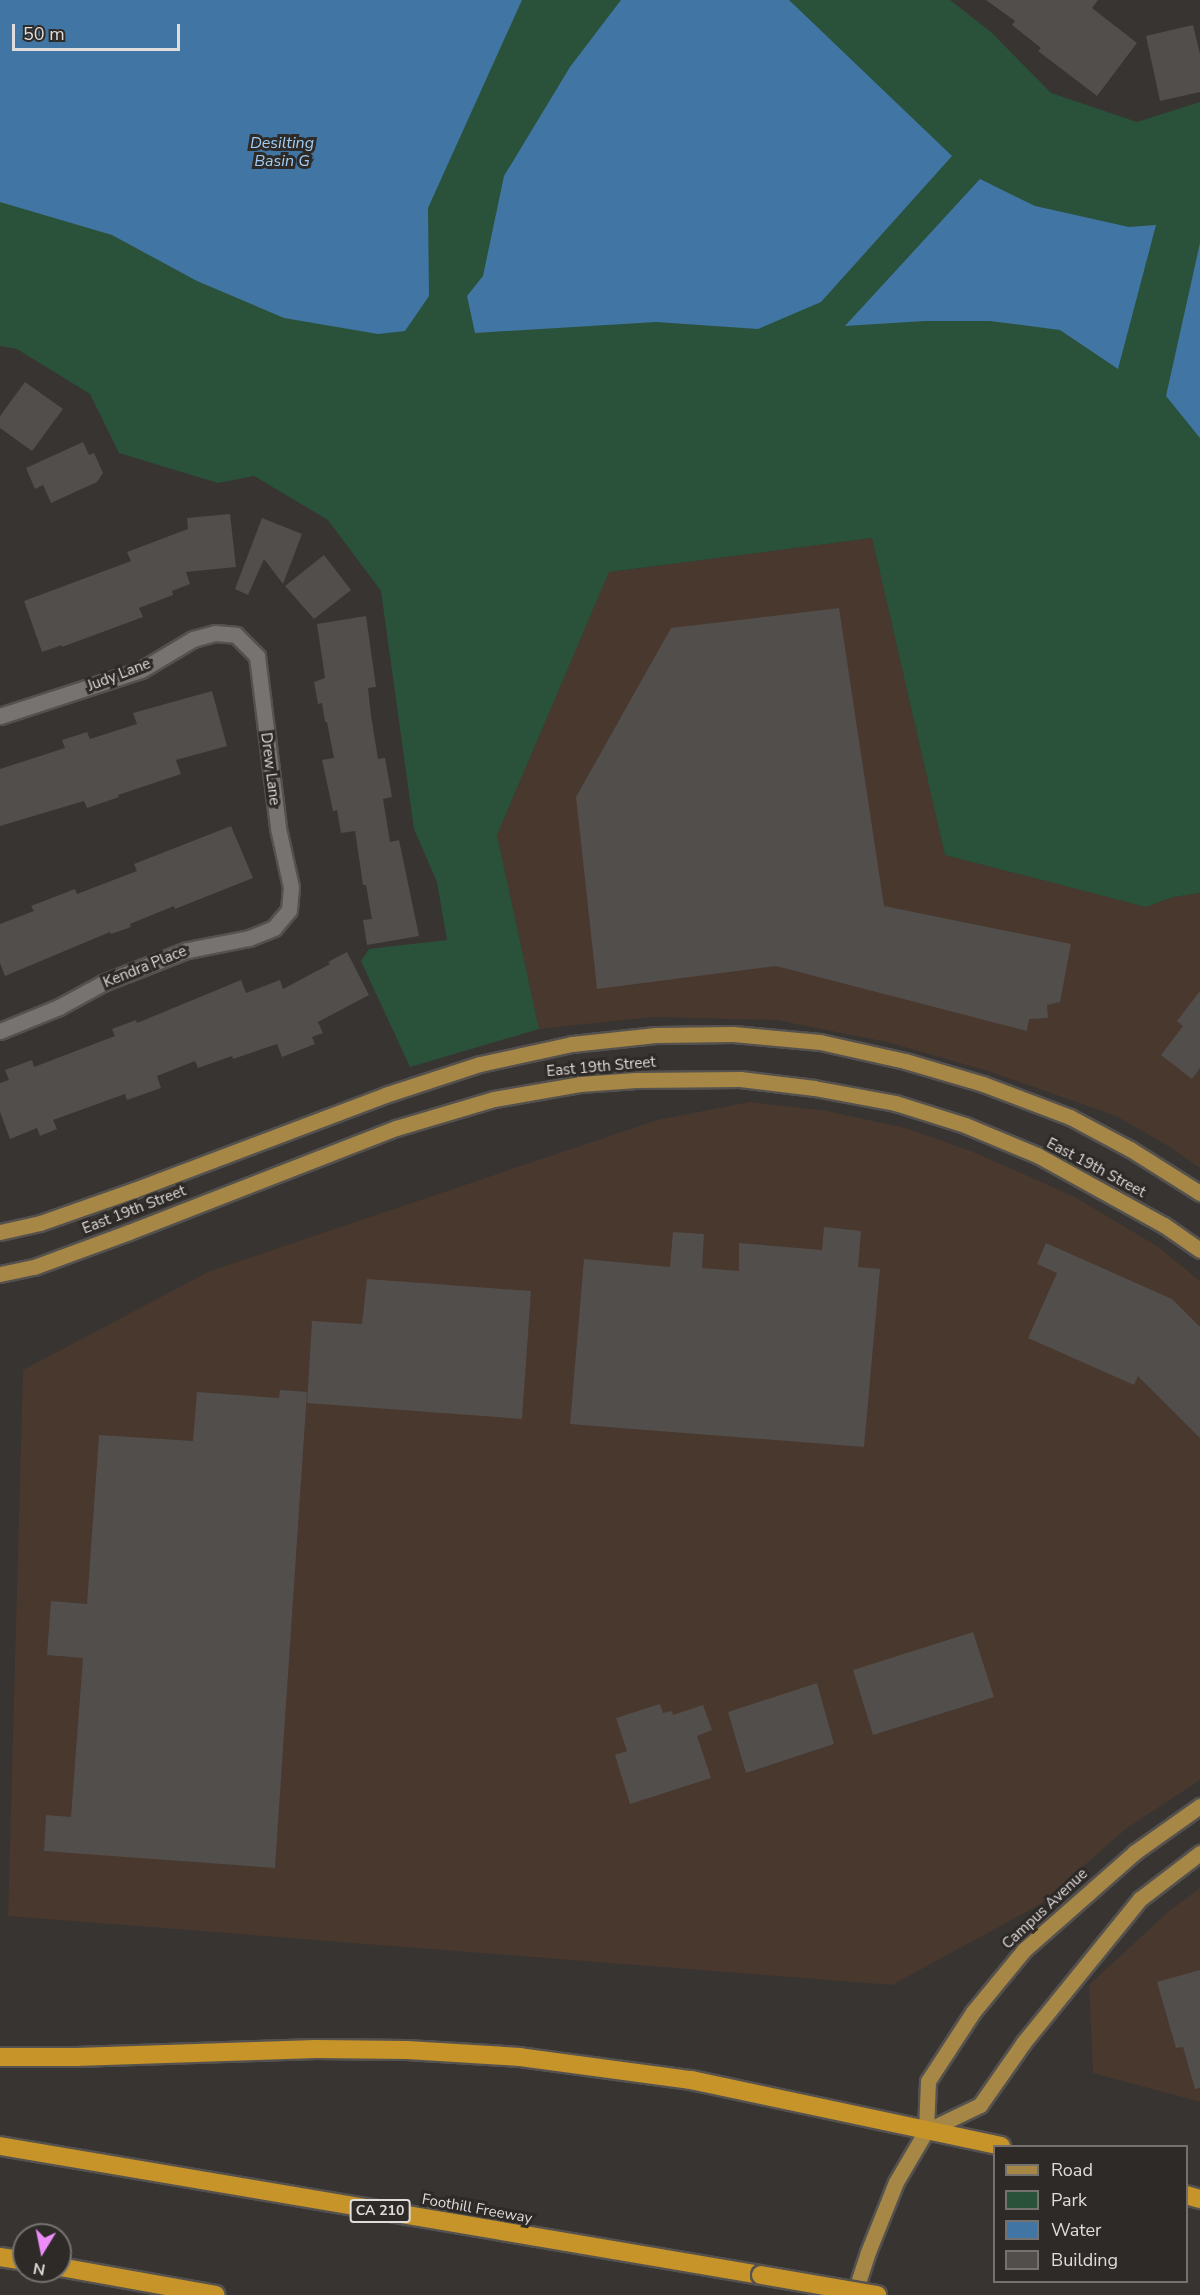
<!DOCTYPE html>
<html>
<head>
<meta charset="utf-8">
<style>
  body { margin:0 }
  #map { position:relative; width:1200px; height:2295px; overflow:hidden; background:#373431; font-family:"Nunito Sans",sans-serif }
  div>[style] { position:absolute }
  .commercial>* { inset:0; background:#49382e }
  .green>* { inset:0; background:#2a523b }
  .water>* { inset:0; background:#4175a3 }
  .building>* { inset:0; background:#514e4b }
  .roads { filter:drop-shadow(2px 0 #54514f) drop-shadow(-2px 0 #54514f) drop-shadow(0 2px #54514f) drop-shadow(0 -2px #54514f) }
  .minor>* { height:15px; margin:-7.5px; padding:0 7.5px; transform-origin:7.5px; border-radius:7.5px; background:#777370 }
  .major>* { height:15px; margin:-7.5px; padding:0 7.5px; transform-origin:7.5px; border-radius:7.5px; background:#a68745 }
  .highway>* { height:18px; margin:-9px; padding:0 9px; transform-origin:9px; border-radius:9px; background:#c69429 }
  .bridges { filter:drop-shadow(2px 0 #54514f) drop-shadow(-2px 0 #54514f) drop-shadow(0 2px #54514f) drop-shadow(0 -2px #54514f) }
  .highway-bridge>* { height:18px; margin:-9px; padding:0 9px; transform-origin:9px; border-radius:9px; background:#c69429 }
  span { translate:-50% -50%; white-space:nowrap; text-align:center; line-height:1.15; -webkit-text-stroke:6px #2d2a27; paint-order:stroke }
  .shield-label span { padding:2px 4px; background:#2d2a27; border:2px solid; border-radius:4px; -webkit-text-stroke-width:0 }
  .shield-label { font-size:14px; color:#dfdcdb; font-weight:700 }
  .street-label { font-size:15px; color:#dfdcdb }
  .water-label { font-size:16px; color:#a1cdf4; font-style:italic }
  .legend { position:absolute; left:993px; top:2145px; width:195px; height:138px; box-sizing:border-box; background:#2d2a27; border:2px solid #74716f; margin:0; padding:8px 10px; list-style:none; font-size:18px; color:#dfdcdb }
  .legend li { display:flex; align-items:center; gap:12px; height:30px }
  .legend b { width:30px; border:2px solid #74716f }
  .north { position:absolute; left:12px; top:2223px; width:60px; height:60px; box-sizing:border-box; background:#2d2a27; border:2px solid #74716f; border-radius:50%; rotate:190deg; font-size:16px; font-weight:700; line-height:24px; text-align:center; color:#dfdcdb }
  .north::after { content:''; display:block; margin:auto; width:21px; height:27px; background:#ed8cf9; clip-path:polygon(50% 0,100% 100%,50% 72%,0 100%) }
  .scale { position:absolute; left:12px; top:24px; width:168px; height:27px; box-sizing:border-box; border:3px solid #dfdcdb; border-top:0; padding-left:8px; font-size:18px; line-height:21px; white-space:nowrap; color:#dfdcdb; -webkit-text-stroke:4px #2d2a27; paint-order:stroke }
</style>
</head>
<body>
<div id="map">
  <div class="commercial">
    <div style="clip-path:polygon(872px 538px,945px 855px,1146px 907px,1173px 897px,1200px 893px,1200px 1168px,1170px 1147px,1116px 1116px,991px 1072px,887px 1042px,776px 1020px,653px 1017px,539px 1029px,497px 835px,609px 572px)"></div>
    <div style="clip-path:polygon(750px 1102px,827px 1111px,905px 1128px,971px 1151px,1073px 1196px,1157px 1246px,1200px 1281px,1200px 1780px,1127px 1828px,1039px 1905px,892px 1985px,8px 1916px,23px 1370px,210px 1271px,657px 1120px)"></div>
    <div style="clip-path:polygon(1200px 1888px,1200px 2102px,1093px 2073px,1089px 1985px,1169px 1911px)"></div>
  </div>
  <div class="green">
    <div style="clip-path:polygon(0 0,950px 0,992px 33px,1051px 93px,1137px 122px,1200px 102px,1200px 893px,1173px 897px,1146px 907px,945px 855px,872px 538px,609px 572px,497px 835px,539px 1029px,410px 1067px,361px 961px,369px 949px,447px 940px,437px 882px,414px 829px,381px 591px,328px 520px,254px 476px,218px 483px,119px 453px,90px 394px,17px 349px,0 346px)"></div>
  </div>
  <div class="water">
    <div style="clip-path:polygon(0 0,522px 0,428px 208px,429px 296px,405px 331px,378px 334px,284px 318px,197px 281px,112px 235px,0 202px)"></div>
    <div style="clip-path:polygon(621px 0,789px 0,952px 156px,821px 302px,758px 329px,656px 322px,475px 333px,467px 296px,483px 276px,504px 176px,570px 67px)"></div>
    <div style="clip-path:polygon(980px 179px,1035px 206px,1129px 227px,1156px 225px,1118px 369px,1060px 330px,990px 321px,925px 321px,845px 326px)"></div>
    <div style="clip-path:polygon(1200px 243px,1200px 438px,1166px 396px)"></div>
  </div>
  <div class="building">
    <div style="clip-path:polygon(986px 0,1098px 0,1092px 8px,1137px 43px,1097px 96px,1038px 51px,1041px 48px,1012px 25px,1015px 21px)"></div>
    <div style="clip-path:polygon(1193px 25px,1200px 54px,1200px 92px,1160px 101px,1146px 36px)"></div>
    <div style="clip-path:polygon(25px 382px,63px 409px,32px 451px,0 428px,0 416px)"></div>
    <div style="clip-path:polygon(83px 442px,89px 455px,94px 453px,103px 473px,97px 482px,51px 503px,43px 485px,35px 489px,26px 468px)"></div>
    <div style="clip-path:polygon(230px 514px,236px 567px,186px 572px,190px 584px,172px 591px,173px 595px,139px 608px,143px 617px,62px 647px,62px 645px,42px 652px,24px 601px,131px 561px,127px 552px,188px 529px,187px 518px)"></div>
    <div style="clip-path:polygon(262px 518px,302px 534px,283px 584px,264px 559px,248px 595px,235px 589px)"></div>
    <div style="clip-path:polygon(324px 555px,351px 590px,314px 619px,285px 586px)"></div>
    <div style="clip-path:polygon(839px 608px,884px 906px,1071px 944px,1060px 1002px,1047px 1005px,1048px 1018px,1029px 1019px,1027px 1031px,776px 966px,597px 989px,576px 797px,671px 628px)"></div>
    <div style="clip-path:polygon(366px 616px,376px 687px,368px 688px,371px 715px,378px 759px,385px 758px,392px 797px,383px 799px,390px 842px,399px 840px,419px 936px,367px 945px,363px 920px,372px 919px,366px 885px,363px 885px,355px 831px,341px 833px,337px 810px,333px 811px,322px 760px,334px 758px,327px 722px,325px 722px,322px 703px,318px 704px,314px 682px,325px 678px,317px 624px)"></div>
    <div style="clip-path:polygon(212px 691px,227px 746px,176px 760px,181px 774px,118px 795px,119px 797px,87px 808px,84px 801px,0 826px,0 769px,65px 748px,62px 740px,87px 732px,90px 739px,137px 724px,133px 713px)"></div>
    <div style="clip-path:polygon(231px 826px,253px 878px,175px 909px,174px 906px,130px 924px,131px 927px,111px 934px,110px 932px,5px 976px,0 963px,0 924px,34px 911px,31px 906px,75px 889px,77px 894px,137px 871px,134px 864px)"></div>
    <div style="clip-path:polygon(347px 952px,369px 995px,318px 1022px,323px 1033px,312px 1037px,315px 1044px,282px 1057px,277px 1044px,233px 1059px,232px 1056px,198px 1068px,195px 1061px,157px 1076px,161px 1088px,127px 1100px,125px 1094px,53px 1120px,57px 1129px,40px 1136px,37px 1128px,10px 1139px,0 1112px,0 1083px,9px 1080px,5px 1070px,32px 1060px,34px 1067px,115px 1036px,112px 1029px,136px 1020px,137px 1023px,241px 980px,246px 993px,280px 980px,283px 989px,330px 964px,328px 962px)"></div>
    <div style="clip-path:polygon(1200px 991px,1200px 1068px,1192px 1079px,1161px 1055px,1183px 1026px,1177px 1021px)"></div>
    <div style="clip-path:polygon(824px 1227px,861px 1231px,858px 1267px,880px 1269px,864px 1447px,570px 1424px,584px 1259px,670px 1267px,673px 1232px,704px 1234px,702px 1268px,739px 1271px,739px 1243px,822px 1250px)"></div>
    <div style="clip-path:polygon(1046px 1243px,1172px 1299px,1200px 1327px,1200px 1438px,1138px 1376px,1134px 1385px,1028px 1338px,1057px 1273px,1037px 1264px)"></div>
    <div style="clip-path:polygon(367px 1279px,531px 1291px,522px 1419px,307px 1403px,312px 1321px,362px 1324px)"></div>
    <div style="clip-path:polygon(280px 1390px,307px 1392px,275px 1868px,44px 1851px,46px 1815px,71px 1817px,83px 1658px,47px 1655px,51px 1601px,87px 1604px,99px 1435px,193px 1441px,197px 1392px,279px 1398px)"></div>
    <div style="clip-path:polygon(973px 1632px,994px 1697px,873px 1735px,853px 1670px)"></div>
    <div style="clip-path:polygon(817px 1683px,834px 1744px,746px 1773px,728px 1712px)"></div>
    <div style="clip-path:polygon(660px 1704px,663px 1713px,672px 1711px,673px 1715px,703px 1705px,712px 1730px,697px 1736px,711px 1778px,630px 1804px,615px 1755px,627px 1751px,616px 1718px)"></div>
    <div style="clip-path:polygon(1200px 1970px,1200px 2088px,1195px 2089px,1183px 2047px,1176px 2048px,1157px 1982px)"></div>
  </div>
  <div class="roads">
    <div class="minor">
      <div style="left:0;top:716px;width:148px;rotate:-18.1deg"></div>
      <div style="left:141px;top:670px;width:61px;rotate:-30.8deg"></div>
      <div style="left:193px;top:639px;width:23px;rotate:-15deg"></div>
      <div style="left:215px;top:633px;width:21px;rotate:5deg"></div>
      <div style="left:236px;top:635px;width:30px;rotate:45deg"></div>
      <div style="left:257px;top:656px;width:173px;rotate:83deg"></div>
      <div style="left:278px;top:828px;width:60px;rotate:77.6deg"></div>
      <div style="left:291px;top:887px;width:23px;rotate:95deg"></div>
      <div style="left:289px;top:910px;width:23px;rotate:130deg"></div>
      <div style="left:274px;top:928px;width:27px;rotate:158deg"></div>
      <div style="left:249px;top:938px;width:63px;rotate:169deg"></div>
      <div style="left:187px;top:950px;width:90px;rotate:158.6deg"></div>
      <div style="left:103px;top:983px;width:50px;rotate:151.4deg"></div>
      <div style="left:59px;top:1007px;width:64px;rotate:157.9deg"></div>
    </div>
    <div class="major">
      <div style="left:0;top:1232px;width:41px;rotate:-12.7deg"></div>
      <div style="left:40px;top:1223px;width:100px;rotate:-19.3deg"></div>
      <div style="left:134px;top:1190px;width:268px;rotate:-20.7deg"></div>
      <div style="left:385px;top:1095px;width:100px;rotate:-18.1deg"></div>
      <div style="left:480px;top:1064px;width:94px;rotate:-12.3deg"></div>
      <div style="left:572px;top:1044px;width:84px;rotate:-6.1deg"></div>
      <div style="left:656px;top:1035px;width:77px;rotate:-0.7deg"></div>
      <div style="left:733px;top:1034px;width:87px;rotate:5.3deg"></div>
      <div style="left:820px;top:1042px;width:87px;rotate:12.6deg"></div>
      <div style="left:905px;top:1061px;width:81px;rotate:16.4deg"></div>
      <div style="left:983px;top:1084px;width:93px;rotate:20.8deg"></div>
      <div style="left:1070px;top:1117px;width:68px;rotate:28.1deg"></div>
      <div style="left:1130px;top:1149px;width:83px;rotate:32.2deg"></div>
      <div style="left:0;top:1274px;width:35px;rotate:-12deg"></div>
      <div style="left:34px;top:1267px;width:101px;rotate:-20.2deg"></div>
      <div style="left:129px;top:1232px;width:287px;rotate:-21.3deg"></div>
      <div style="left:396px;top:1128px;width:102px;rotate:-16.5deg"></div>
      <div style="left:494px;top:1099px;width:87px;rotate:-9.9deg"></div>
      <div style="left:580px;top:1084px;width:56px;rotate:-4.1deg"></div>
      <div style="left:636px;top:1080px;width:104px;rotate:-0.6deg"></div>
      <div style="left:740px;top:1079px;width:75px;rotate:6.9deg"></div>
      <div style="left:814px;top:1088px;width:82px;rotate:10.5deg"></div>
      <div style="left:895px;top:1103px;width:73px;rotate:17.4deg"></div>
      <div style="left:965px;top:1125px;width:78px;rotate:22.6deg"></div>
      <div style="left:1037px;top:1155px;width:145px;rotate:28.9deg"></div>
      <div style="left:1164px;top:1225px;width:44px;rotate:34.8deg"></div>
      <div style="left:926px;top:2131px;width:60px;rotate:-25.7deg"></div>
      <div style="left:980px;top:2105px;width:77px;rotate:-55.1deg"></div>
      <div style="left:1024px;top:2042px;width:184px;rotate:-51deg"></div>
      <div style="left:1140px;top:1899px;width:76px;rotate:-37.5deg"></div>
      <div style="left:854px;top:2295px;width:45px;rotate:-72deg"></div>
      <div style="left:868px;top:2252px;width:75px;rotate:-68.2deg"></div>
      <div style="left:896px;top:2182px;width:59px;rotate:-59.5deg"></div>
      <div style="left:926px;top:2131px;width:50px;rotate:-87.7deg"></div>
      <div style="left:928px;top:2081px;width:82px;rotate:-56.9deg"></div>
      <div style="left:973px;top:2012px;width:80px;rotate:-50.6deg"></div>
      <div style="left:1024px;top:1950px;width:148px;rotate:-41.4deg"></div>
      <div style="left:1135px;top:1852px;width:80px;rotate:-35.3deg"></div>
    </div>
    <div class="highway">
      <div style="left:0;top:2057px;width:76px"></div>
      <div style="left:76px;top:2057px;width:240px;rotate:-1.9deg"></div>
      <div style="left:316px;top:2049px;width:91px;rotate:0.6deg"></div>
      <div style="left:407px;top:2050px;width:113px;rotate:3.5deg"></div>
      <div style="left:520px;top:2057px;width:173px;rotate:7.7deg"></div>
      <div style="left:691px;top:2080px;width:317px;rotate:12deg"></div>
      <div style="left:0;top:2146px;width:772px;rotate:9.62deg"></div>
      <div style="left:1186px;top:2195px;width:15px;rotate:16deg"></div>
      <div style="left:0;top:2257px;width:24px;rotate:9deg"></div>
      <div style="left:60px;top:2267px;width:158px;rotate:10.2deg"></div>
    </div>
  </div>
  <div class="bridges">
    <div class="highway-bridge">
      <div style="left:761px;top:2275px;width:118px;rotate:9.8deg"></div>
    </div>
  </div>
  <div class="shield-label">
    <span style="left:380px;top:2211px">CA 210</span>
  </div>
  <div class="street-label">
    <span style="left:119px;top:675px;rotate:-21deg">Judy Lane</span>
    <span style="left:270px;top:769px;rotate:83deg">Drew Lane</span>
    <span style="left:145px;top:967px;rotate:-22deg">Kendra Place</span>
    <span style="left:601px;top:1067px;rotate:-5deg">East 19th Street</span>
    <span style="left:1096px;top:1168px;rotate:28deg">East 19th Street</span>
    <span style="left:134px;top:1210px;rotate:-21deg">East 19th Street</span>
    <span style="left:1045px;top:1909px;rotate:-43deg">Campus Avenue</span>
    <span style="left:477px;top:2209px;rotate:10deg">Foothill Freeway</span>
  </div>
  <div class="water-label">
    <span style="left:282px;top:152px">Desilting<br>Basin G</span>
  </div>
  <ul class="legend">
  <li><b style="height:8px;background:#a68745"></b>Road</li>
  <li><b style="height:16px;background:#2a523b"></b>Park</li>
  <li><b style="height:16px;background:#4175a3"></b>Water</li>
  <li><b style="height:16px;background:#514e4b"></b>Building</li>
  </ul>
  <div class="north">N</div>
  <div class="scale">50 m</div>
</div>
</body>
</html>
